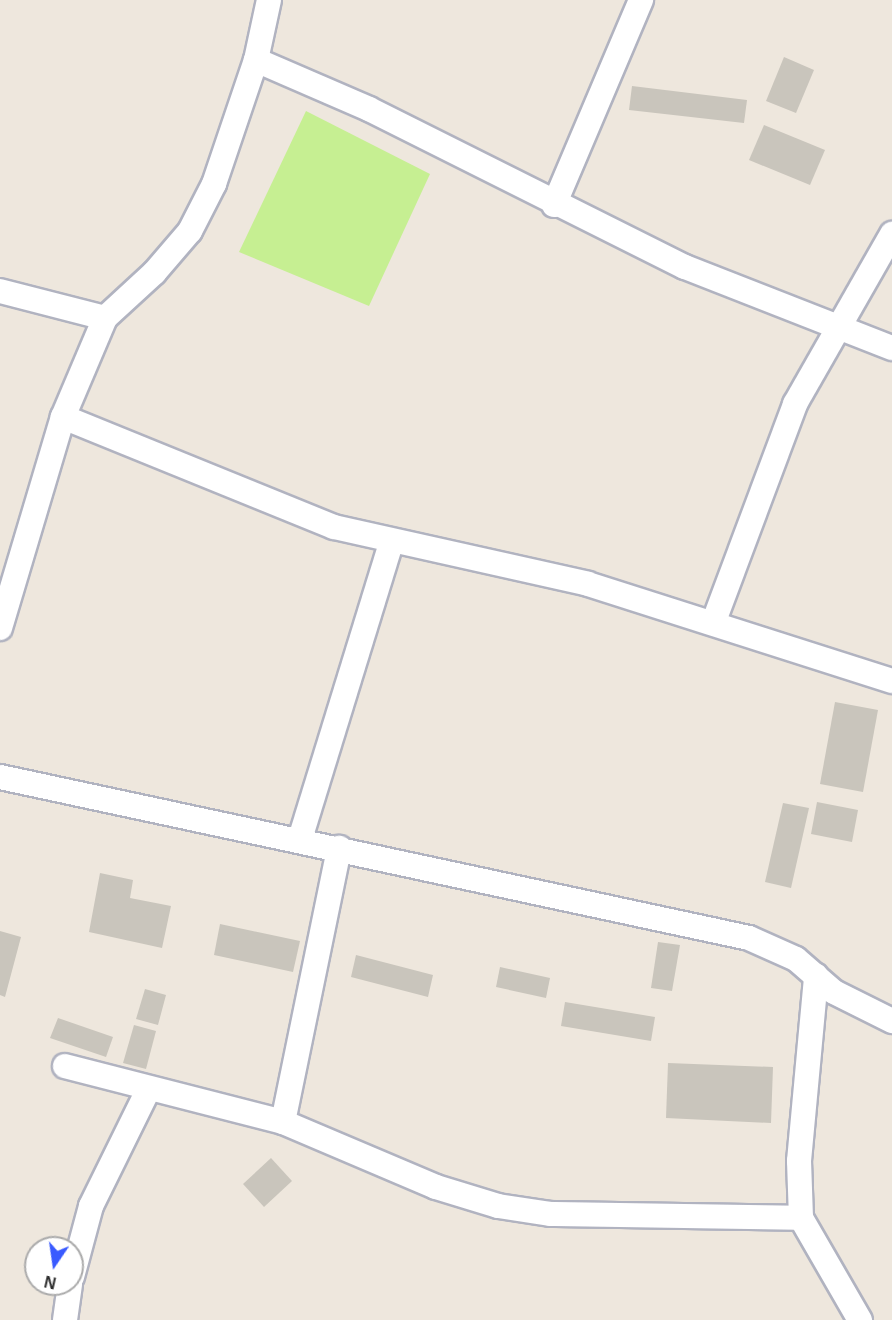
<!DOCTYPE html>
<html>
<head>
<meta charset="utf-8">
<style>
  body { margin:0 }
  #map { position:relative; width:892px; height:1320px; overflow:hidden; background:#eee7dd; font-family:Arial,sans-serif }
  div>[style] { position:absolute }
  .pitch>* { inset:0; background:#c6ef92 }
  .building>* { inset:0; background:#c9c5bc }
  .roads { filter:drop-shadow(2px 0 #b1b3c0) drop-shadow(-2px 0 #b1b3c0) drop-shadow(0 2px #b1b3c0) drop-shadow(0 -2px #b1b3c0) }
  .street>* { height:24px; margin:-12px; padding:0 12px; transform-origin:12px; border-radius:12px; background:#fff }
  span { translate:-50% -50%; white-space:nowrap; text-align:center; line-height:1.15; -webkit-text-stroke:4.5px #fff; paint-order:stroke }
  .north { position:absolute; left:24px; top:1236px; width:60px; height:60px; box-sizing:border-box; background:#fff; border:2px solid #ababab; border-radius:50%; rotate:193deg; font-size:16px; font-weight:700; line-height:24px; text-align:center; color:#2c2c2c }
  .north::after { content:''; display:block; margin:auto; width:21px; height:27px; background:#395aff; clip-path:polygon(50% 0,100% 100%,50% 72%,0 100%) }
</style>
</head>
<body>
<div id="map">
  <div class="pitch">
    <div style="clip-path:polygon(306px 111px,430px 174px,369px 306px,239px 252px)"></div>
  </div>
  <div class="building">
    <div style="clip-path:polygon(784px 57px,814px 70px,796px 113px,766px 101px)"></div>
    <div style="clip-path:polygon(632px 86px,747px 100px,744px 123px,629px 110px)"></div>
    <div style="clip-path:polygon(764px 125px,825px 150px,810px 185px,749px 160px)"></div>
    <div style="clip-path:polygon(835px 702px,878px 710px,863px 792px,820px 784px)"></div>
    <div style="clip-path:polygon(817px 802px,858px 810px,852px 842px,811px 834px)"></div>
    <div style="clip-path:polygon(783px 803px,809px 808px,791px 888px,765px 882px)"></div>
    <div style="clip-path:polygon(100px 873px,133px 880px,130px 898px,171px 906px,162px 948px,89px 932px)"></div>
    <div style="clip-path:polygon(220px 924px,300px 941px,293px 972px,214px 955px)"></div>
    <div style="clip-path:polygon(0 931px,21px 937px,5px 997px,0 995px)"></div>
    <div style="clip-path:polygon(658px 942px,680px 945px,672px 991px,651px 988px)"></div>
    <div style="clip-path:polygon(356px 955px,433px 975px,428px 997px,351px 977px)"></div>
    <div style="clip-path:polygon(500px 967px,550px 978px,546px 998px,496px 987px)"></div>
    <div style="clip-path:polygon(145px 989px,166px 995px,158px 1025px,136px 1019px)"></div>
    <div style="clip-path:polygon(565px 1002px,655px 1017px,651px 1041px,561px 1026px)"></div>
    <div style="clip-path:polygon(58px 1018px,113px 1037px,106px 1057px,50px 1038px)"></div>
    <div style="clip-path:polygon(134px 1025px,156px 1031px,146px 1069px,123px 1063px)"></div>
    <div style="clip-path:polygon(668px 1063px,773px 1067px,771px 1123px,666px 1118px)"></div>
    <div style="clip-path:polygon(271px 1158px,292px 1181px,264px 1207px,243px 1184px)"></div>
  </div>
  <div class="roads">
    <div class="street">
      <div style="left:256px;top:60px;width:123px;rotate:23.4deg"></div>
      <div style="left:369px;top:109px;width:353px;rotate:26.6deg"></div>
      <div style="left:685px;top:267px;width:222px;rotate:21.4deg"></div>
      <div style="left:554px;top:205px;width:223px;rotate:-67deg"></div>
      <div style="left:0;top:291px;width:108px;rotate:14.4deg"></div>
      <div style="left:105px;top:318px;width:67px;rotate:-42.6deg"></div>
      <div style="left:154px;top:273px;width:55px;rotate:-49.4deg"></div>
      <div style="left:190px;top:231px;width:53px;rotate:-62.9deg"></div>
      <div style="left:214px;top:184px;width:131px;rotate:-71.3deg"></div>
      <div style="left:256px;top:60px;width:61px;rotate:-77.8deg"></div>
      <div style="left:63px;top:417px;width:292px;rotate:22.1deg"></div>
      <div style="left:334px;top:527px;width:260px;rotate:12.6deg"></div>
      <div style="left:588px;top:584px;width:319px;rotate:17.7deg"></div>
      <div style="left:714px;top:621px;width:232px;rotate:-69.5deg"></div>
      <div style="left:795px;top:404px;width:196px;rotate:-60.3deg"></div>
      <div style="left:0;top:628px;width:220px;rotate:-73.4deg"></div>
      <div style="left:63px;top:417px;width:108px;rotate:-67deg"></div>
      <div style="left:0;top:777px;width:766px;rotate:12.13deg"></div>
      <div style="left:749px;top:938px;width:51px;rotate:24.1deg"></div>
      <div style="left:796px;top:959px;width:50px;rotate:41deg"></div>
      <div style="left:834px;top:992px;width:65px;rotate:26.6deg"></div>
      <div style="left:300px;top:839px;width:310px;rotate:-72.9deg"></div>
      <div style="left:65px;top:1066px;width:225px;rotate:14.4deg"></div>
      <div style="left:283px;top:1122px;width:166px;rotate:23deg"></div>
      <div style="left:436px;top:1187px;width:65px;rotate:17deg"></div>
      <div style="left:498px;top:1206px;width:54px;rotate:8.6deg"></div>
      <div style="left:551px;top:1214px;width:250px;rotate:0.9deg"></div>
      <div style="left:801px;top:1218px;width:118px;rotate:60deg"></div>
      <div style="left:283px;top:1122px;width:280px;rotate:-78.4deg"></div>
      <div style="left:801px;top:1218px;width:57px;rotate:-92deg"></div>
      <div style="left:799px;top:1161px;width:186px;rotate:-84.7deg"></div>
      <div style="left:72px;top:1277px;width:73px;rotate:-75deg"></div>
      <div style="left:91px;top:1206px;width:131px;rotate:-63.8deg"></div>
      <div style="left:65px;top:1320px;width:36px;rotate:-82deg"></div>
    </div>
  </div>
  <div class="north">N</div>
</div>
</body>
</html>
